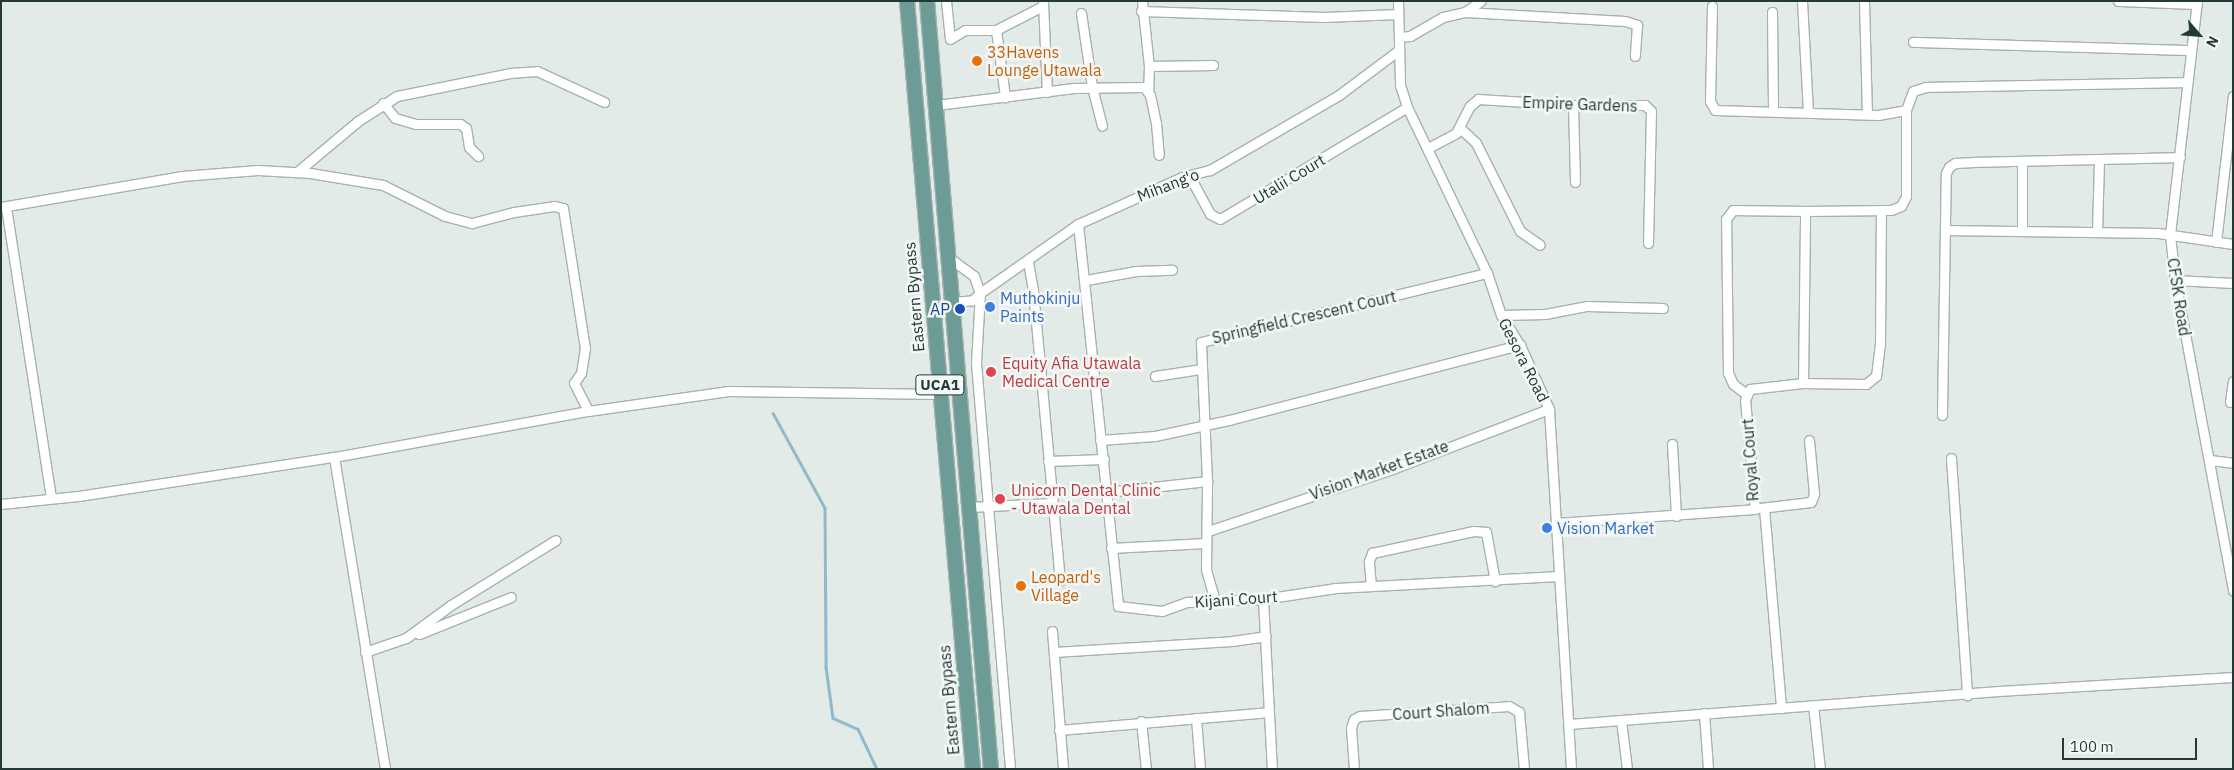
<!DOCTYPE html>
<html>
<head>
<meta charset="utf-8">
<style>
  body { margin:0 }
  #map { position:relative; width:2234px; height:770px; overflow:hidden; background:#e3ebe8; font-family:"IBM Plex Sans",sans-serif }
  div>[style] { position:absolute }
  .stream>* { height:2.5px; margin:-1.25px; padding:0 1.25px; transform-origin:1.25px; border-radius:1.25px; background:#90baca }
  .roads { filter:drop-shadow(1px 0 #a6b2af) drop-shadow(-1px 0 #a6b2af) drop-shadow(0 1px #a6b2af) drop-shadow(0 -1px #a6b2af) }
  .minor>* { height:9px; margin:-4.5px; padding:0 4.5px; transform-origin:4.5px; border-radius:4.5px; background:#fff }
  .primary>* { height:14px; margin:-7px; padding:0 7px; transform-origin:7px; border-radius:7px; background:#6c9c95 }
  .dots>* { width:14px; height:14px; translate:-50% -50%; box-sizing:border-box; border:2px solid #f3f8f6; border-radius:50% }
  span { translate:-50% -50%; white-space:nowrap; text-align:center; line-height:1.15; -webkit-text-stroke:5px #f3f8f6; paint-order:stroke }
  .shield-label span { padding:1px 4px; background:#f3f8f6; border:1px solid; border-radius:4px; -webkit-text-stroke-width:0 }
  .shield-label { font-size:15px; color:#243a37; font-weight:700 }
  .food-label { font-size:16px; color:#c56008 }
  .left { translate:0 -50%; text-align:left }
  .street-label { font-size:16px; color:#243a37 }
  .shop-label { font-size:16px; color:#366cbe }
  .transit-label { font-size:16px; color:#164399 }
  .right { translate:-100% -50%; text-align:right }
  .health-label { font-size:16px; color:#be3a42 }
  .frame { position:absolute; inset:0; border:2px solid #243a37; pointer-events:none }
  .north { position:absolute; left:2174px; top:10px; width:50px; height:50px; -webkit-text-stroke:4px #f3f8f6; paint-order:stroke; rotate:117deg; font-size:14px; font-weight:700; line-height:20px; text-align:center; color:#243a37 }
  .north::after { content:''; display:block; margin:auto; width:18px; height:22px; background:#243a37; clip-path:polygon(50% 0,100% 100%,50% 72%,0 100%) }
  .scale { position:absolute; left:2062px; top:738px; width:135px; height:22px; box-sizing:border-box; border:2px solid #243a37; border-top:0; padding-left:6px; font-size:15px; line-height:18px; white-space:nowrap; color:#243a37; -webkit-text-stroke:4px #f3f8f6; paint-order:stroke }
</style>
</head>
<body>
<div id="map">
  <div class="stream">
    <div style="left:773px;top:413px;width:108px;rotate:61.3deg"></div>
    <div style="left:825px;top:508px;width:159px;rotate:89.6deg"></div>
    <div style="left:826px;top:667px;width:51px;rotate:82.2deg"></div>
    <div style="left:833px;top:718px;width:27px;rotate:24deg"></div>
    <div style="left:858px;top:729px;width:44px;rotate:64.6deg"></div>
  </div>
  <div class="roads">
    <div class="minor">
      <div style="left:946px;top:1px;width:38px;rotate:84deg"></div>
      <div style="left:950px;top:39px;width:17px;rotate:-31deg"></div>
      <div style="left:965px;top:30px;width:31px"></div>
      <div style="left:996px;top:30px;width:53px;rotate:-27.1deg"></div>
      <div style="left:1142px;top:1px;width:65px;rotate:83.9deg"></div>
      <div style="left:1149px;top:66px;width:24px;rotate:92deg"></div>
      <div style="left:1398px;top:1px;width:84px;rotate:88.6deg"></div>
      <div style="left:1400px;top:85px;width:23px;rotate:72deg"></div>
      <div style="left:1407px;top:107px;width:184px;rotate:64.3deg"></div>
      <div style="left:1487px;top:273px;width:44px;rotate:71.6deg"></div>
      <div style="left:1501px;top:315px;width:36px;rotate:58deg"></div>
      <div style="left:1520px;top:345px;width:70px;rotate:65.6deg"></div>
      <div style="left:1549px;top:409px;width:361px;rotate:86.5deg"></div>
      <div style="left:1802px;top:1px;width:110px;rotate:86.9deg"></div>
      <div style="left:1864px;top:1px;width:113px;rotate:88.5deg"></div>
      <div style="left:2118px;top:1px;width:79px;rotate:2.2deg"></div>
      <div style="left:2197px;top:1px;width:236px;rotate:96.6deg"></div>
      <div style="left:2170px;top:235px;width:45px;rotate:83.7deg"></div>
      <div style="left:2175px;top:280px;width:316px;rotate:79.4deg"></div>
      <div style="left:1043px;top:2px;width:90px;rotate:87.5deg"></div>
      <div style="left:1712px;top:6px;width:95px;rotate:91.2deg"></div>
      <div style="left:1710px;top:101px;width:10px;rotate:61deg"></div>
      <div style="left:1715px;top:110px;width:163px;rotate:1.8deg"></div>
      <div style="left:1878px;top:115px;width:28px;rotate:-10deg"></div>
      <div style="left:1141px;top:11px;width:183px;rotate:1.9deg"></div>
      <div style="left:1324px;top:17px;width:74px;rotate:-2.3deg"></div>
      <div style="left:1465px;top:12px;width:19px;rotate:-35deg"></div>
      <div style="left:1772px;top:12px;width:99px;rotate:89.4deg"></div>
      <div style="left:1081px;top:13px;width:75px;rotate:81.5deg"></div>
      <div style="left:1092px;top:87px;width:40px;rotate:75.6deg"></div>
      <div style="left:996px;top:30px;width:68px;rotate:82.3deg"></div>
      <div style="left:1399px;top:37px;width:11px;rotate:-5deg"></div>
      <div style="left:1410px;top:36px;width:38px;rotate:-30deg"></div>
      <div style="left:1443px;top:17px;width:23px;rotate:-13deg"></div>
      <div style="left:1465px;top:12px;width:160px;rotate:3.2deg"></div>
      <div style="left:1625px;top:21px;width:13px;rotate:18deg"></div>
      <div style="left:1637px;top:25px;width:31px;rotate:94deg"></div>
      <div style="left:1913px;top:42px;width:277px;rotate:1.7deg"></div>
      <div style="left:1149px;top:66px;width:64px;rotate:-0.9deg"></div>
      <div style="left:383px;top:103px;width:19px;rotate:51deg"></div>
      <div style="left:395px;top:118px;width:22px;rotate:16deg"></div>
      <div style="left:416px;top:124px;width:44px"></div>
      <div style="left:460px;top:124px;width:7px;rotate:34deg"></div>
      <div style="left:466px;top:128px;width:19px;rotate:81deg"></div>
      <div style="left:469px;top:147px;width:13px;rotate:45deg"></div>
      <div style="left:936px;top:105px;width:139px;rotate:-7deg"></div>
      <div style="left:1074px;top:88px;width:70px;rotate:-0.8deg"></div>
      <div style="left:1144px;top:87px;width:10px;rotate:53deg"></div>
      <div style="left:1150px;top:95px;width:29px;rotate:78deg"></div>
      <div style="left:1156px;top:123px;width:32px;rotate:85deg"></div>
      <div style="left:1573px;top:105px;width:77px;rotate:88.5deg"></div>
      <div style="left:1460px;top:128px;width:22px;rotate:43deg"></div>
      <div style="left:1476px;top:143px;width:98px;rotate:63.4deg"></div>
      <div style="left:1520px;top:231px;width:24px;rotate:35deg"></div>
      <div style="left:1428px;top:148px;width:32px;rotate:-28deg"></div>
      <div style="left:1456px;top:133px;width:30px;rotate:-63deg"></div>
      <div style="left:1470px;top:106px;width:11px;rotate:-41deg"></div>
      <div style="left:1478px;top:99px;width:95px;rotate:3.6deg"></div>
      <div style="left:1573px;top:105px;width:72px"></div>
      <div style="left:1645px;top:105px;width:8px;rotate:45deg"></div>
      <div style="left:1651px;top:111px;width:132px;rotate:91.3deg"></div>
      <div style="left:2022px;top:161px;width:70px;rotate:90deg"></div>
      <div style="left:297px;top:172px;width:80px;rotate:-39.9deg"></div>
      <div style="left:358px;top:121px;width:46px;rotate:-32.7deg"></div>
      <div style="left:397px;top:96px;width:115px;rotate:-11.5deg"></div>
      <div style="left:510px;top:73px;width:27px;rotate:-4deg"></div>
      <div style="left:537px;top:71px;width:74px;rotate:24.8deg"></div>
      <div style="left:1189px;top:175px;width:44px;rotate:61.7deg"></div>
      <div style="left:1210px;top:214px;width:11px;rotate:27deg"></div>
      <div style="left:1220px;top:219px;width:218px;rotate:-30.9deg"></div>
      <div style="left:1px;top:207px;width:184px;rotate:-9.7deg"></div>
      <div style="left:182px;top:176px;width:76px;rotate:-4.5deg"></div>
      <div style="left:258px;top:170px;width:52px;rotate:3.3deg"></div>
      <div style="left:310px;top:173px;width:74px;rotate:9.3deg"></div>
      <div style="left:383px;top:185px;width:69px;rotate:26.6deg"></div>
      <div style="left:445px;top:216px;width:28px;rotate:15deg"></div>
      <div style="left:472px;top:223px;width:43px;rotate:-14.7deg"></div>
      <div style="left:514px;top:212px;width:40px;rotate:-8.5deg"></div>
      <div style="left:554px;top:206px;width:9px;rotate:13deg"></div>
      <div style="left:563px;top:208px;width:142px;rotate:81.1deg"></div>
      <div style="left:585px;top:348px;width:25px;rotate:99deg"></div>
      <div style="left:581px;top:373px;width:12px;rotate:125deg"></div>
      <div style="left:574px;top:383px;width:31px;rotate:63deg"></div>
      <div style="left:6px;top:207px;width:294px;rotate:81.2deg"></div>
      <div style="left:1078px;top:224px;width:384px;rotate:84deg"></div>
      <div style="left:1118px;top:606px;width:44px;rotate:6.5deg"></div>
      <div style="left:1162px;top:611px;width:27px;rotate:-20deg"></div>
      <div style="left:1187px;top:602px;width:76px;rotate:-2.3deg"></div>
      <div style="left:1263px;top:599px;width:74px;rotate:-8.6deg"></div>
      <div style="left:1336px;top:588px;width:223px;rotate:-3.1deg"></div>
      <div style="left:1945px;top:230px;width:213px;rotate:0.8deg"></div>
      <div style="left:2158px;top:233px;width:76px;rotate:8.3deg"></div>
      <div style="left:2097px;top:232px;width:73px;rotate:-88.4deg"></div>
      <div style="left:2216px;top:242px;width:147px;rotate:-83.4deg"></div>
      <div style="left:948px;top:257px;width:32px;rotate:36deg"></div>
      <div style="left:974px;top:276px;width:18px;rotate:71deg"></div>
      <div style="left:980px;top:293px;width:120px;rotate:-35.1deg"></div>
      <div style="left:1078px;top:224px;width:114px;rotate:-24.3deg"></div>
      <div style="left:1182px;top:177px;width:29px;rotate:-14deg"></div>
      <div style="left:1210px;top:170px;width:149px;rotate:-30.2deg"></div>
      <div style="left:1339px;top:95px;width:75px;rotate:-36.9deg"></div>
      <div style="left:1028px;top:262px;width:28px;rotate:80deg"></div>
      <div style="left:1033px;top:290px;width:292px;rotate:84.7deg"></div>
      <div style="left:1086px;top:280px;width:51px;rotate:-10.2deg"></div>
      <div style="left:1136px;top:271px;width:36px;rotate:-2deg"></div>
      <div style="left:2175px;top:280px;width:58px;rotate:3deg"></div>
      <div style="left:980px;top:293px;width:70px;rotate:93.3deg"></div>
      <div style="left:976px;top:363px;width:407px;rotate:85.2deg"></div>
      <div style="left:952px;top:302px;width:21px;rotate:-5deg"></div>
      <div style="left:973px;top:300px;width:10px;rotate:-45deg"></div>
      <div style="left:1501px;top:315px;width:44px;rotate:-1.3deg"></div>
      <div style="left:1545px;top:314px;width:43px;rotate:-10.8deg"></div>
      <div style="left:1587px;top:306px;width:76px;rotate:1.5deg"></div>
      <div style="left:1155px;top:376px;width:47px;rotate:-8.7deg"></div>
      <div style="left:1803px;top:383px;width:172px;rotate:-89.3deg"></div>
      <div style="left:1805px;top:211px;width:86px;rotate:-0.7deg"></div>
      <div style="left:1891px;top:210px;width:11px;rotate:-22deg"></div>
      <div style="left:1901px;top:206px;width:11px;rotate:-63deg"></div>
      <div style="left:1906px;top:196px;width:86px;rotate:-90deg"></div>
      <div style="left:1906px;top:110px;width:20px;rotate:-70deg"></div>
      <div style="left:1913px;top:91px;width:14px;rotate:-17deg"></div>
      <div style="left:1926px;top:87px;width:260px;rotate:-1.1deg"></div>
      <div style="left:1746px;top:394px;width:16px;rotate:-142deg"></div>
      <div style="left:1733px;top:384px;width:12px;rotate:-114deg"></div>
      <div style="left:1728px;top:373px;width:154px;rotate:-90.7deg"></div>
      <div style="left:1726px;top:219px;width:11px;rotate:-52deg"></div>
      <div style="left:1733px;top:210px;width:72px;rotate:0.8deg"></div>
      <div style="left:2230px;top:402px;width:21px;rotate:-82deg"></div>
      <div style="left:1942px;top:415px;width:242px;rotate:-89.1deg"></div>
      <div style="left:1946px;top:173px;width:7px;rotate:-63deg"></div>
      <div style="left:1949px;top:167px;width:7px;rotate:-34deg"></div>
      <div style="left:1955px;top:163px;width:20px;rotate:-3deg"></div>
      <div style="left:1975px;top:162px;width:205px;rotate:-1.4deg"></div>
      <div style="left:1100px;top:440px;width:55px;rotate:-4.2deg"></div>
      <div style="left:1155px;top:436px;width:76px;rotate:-12.2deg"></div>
      <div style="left:1229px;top:420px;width:301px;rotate:-14.5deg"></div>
      <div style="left:1672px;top:444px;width:72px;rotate:86.8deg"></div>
      <div style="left:334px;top:457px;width:316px;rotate:80.7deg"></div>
      <div style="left:1951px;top:458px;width:238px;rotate:86.1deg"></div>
      <div style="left:2210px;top:460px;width:23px;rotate:7deg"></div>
      <div style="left:1048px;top:461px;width:56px;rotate:-2deg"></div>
      <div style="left:1107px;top:492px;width:101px;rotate:-6.3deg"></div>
      <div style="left:1px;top:504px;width:77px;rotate:-5.9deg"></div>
      <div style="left:78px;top:496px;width:259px;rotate:-8.7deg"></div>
      <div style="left:334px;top:457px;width:258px;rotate:-10.3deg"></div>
      <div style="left:588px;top:411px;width:142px;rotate:-8.1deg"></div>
      <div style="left:729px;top:391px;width:212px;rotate:0.8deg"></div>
      <div style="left:969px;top:507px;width:82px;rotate:-2.8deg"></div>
      <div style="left:1760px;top:508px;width:51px;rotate:-6.7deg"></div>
      <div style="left:1811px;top:502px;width:9px;rotate:-69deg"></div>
      <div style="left:1814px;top:494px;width:54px;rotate:-95.3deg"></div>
      <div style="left:1764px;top:508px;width:201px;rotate:85.1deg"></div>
      <div style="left:1556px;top:523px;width:199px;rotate:-4deg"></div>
      <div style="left:1755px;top:509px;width:109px;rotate:-95.2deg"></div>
      <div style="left:1745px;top:400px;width:12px;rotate:-66deg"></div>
      <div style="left:1750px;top:389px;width:53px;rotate:-6.5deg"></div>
      <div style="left:1803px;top:383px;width:63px;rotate:0.9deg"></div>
      <div style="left:1866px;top:384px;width:13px;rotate:-39deg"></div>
      <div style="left:1876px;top:376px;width:31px;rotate:-83deg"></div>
      <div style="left:1880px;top:345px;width:135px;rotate:-89.6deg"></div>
      <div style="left:1208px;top:531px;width:197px;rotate:-18.6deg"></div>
      <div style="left:1395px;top:468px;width:165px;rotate:-21deg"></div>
      <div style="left:1111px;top:548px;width:95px;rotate:-3deg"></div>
      <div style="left:1371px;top:586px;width:25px;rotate:-95deg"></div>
      <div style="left:1369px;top:561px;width:9px;rotate:-69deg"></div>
      <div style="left:1372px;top:553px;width:104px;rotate:-12.2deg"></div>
      <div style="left:1474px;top:531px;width:12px;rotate:5deg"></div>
      <div style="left:1486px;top:532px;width:50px;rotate:79.6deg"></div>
      <div style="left:1263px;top:599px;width:170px;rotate:87deg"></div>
      <div style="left:1215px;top:601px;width:33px;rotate:-106deg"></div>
      <div style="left:1206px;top:569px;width:88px;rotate:-89.3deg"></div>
      <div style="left:1207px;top:481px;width:139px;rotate:-92.5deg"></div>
      <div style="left:1201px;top:342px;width:294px;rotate:-13.6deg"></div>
      <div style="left:1052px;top:631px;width:138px;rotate:85.4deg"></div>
      <div style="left:419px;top:634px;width:99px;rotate:-21.9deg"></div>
      <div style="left:365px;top:652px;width:43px;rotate:-18.9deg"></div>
      <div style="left:406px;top:638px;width:56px;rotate:-36.3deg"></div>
      <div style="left:451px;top:605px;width:123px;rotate:-31.8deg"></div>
      <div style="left:1054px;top:652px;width:178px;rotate:-3.5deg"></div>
      <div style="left:1232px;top:641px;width:34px;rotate:-8deg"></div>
      <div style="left:1813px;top:705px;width:64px;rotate:83.8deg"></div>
      <div style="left:1704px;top:713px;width:56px;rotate:85.9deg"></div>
      <div style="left:1196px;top:718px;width:51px;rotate:85.5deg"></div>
      <div style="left:1621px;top:720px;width:49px;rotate:83deg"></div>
      <div style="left:1141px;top:721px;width:48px;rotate:84.1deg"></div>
      <div style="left:1569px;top:724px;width:431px;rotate:-4.4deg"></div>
      <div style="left:1999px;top:691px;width:234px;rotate:-3.4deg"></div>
      <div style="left:1059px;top:730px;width:209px;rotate:-4.9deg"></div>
      <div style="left:1354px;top:769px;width:41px;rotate:-94.2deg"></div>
      <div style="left:1351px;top:728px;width:9px;rotate:-72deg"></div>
      <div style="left:1354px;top:719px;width:7px;rotate:-27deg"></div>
      <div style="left:1360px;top:716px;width:149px;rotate:-3.8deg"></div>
      <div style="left:1509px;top:706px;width:12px;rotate:31deg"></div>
      <div style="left:1519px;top:712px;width:57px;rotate:85deg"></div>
    </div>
    <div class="primary">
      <div style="left:907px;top:1px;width:771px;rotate:85.09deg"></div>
      <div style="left:927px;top:1px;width:771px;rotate:85.24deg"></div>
    </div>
  </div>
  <div class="dots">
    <div style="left:977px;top:61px;background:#e8710a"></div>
    <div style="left:990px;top:307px;background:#3f7fe0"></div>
    <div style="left:960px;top:309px;background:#1a4fb4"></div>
    <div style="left:991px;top:372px;background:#e0444e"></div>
    <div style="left:1000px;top:499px;background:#e0444e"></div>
    <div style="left:1547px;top:528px;background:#3f7fe0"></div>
    <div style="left:1021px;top:586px;background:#e8710a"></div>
  </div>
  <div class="shield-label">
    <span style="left:940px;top:385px">UCA1</span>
  </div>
  <div class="food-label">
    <span class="left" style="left:987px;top:61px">33Havens<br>Lounge Utawala</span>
    <span class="left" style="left:1031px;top:586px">Leopard's<br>Village</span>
  </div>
  <div class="street-label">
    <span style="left:1580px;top:104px;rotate:2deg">Empire Gardens</span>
    <span style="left:1289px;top:179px;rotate:-31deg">Utalii Court</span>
    <span style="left:1168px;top:185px;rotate:-21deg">Mihang'o</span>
    <span style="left:914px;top:297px;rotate:-95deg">Eastern Bypass</span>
    <span style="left:2179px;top:297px;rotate:81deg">CFSK Road</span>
    <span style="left:1304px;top:317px;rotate:-13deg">Springfield Crescent Court</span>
    <span style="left:1524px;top:360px;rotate:63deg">Gesora Road</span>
    <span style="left:1750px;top:460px;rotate:-94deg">Royal Court</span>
    <span style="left:1379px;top:470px;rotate:-20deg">Vision Market Estate</span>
    <span style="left:1236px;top:599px;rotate:-4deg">Kijani Court</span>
    <span style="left:949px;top:700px;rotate:-95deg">Eastern Bypass</span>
    <span style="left:1441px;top:711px;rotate:-4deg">Court Shalom</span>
  </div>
  <div class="shop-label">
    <span class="left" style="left:1000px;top:307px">Muthokinju<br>Paints</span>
    <span class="left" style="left:1557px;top:528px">Vision Market</span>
  </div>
  <div class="transit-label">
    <span class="right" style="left:950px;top:309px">AP</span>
  </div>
  <div class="health-label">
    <span class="left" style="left:1002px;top:372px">Equity Afia Utawala<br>Medical Centre</span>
    <span class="left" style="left:1011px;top:499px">Unicorn Dental Clinic<br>- Utawala Dental</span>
  </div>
  <div class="frame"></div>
  <div class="north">N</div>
  <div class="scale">100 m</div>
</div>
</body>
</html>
